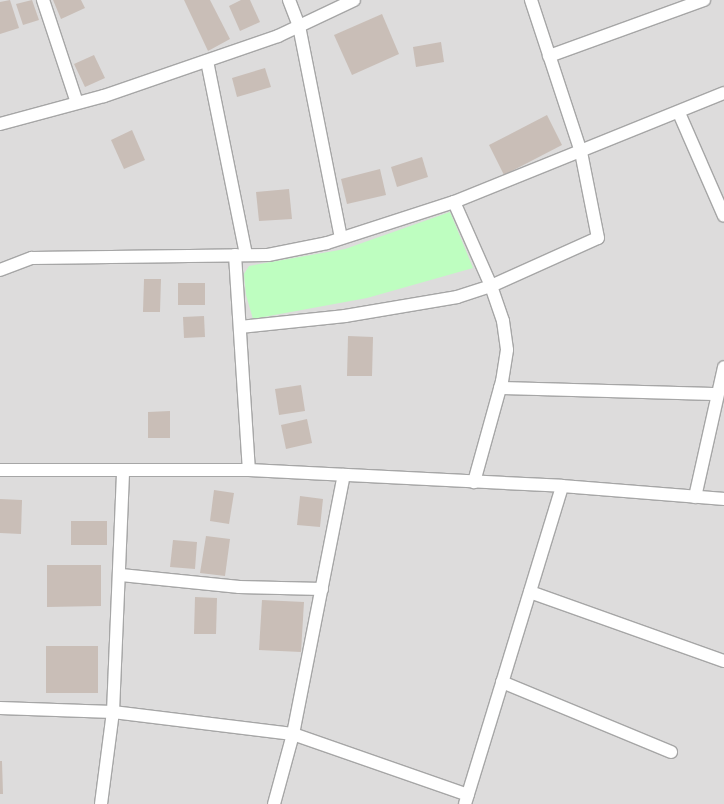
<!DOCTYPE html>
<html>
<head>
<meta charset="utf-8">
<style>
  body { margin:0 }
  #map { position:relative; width:724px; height:804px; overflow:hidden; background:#f1ece4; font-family:Cabin,sans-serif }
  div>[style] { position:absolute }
  .residential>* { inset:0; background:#dddcdc }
  .park>* { inset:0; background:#befec0 }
  .building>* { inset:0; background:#c9beb7 }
  .roads { filter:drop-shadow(1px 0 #a6a6a6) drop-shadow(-1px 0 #a6a6a6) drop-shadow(0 1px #a6a6a6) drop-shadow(0 -1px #a6a6a6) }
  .minor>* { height:12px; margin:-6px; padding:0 6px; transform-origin:6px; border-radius:6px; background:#fff }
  span { translate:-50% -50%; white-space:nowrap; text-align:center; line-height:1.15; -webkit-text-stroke:4px #fff; paint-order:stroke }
</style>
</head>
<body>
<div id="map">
  <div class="residential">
    <div style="clip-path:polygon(0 0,724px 0,724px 804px,0 804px)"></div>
  </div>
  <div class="park">
    <div style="clip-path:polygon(450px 212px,473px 268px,367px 298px,253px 319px,246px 295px,244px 274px,249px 266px,345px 249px)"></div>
  </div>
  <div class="building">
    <div style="clip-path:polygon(10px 0,19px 28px,0 34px,0 2px)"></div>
    <div style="clip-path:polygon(32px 0,39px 20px,23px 25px,16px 4px)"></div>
    <div style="clip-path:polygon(53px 0,81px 0,85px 8px,61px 19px)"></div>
    <div style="clip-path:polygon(184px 0,210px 0,230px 39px,208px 51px)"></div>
    <div style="clip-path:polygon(241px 0,250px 0,260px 22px,240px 31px,229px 6px)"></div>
    <div style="clip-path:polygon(382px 14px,399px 54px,352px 75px,334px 35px)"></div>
    <div style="clip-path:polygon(441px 42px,444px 62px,416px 67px,413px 47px)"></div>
    <div style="clip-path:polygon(94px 55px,105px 78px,85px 87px,74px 64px)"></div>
    <div style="clip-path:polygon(265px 68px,271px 87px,237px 97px,232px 78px)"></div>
    <div style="clip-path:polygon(547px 115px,562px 145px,504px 175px,489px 145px)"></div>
    <div style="clip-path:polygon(132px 130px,145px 160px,124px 169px,111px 140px)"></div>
    <div style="clip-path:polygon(422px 157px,428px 177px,397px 187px,391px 167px)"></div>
    <div style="clip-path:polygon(380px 169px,386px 195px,347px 204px,341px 179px)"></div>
    <div style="clip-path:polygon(289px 189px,292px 219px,259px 221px,256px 192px)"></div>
    <div style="clip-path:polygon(144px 279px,161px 279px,160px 312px,143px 312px)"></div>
    <div style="clip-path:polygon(178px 283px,205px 283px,205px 305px,178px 305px)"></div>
    <div style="clip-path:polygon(204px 316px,205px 337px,184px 338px,183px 317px)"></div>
    <div style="clip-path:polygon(348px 336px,373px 337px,372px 376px,347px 376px)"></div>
    <div style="clip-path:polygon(301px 385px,305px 411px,279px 415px,275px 389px)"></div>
    <div style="clip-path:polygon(170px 411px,170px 438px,148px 438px,148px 412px)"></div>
    <div style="clip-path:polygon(307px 419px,312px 443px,286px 449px,281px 425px)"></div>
    <div style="clip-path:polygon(214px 490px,234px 493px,229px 524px,210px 521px)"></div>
    <div style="clip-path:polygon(300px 496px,323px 499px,320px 527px,297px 525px)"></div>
    <div style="clip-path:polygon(0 499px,22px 500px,21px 534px,0 533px)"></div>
    <div style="clip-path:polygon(71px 521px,107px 521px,107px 545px,71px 545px)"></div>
    <div style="clip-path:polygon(206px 536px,230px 539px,225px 576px,200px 573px)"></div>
    <div style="clip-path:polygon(173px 540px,197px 542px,195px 569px,170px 567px)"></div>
    <div style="clip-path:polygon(47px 565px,101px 565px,101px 606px,47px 607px)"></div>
    <div style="clip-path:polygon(195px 597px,217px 598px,216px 634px,194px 634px)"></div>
    <div style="clip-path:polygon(262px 600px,304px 602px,301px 652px,259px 650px)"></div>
    <div style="clip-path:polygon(46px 646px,98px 646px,98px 693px,46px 693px)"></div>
    <div style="clip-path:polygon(0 761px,2px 761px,3px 794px,0 794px)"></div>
  </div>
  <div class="roads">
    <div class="minor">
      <div style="left:43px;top:0;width:108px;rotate:71.7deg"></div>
      <div style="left:289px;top:0;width:28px;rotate:69deg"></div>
      <div style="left:299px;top:26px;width:216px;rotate:78.8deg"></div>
      <div style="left:549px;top:56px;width:165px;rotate:-19.9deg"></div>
      <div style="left:207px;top:61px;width:198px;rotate:78.6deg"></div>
      <div style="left:679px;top:113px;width:112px;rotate:66.4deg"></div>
      <div style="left:0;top:124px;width:108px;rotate:-15.1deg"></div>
      <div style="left:104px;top:96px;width:184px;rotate:-19deg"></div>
      <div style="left:278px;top:36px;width:84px;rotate:-25.3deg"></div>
      <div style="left:454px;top:202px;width:92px;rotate:66.2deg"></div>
      <div style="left:491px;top:286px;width:37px;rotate:71deg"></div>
      <div style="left:503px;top:321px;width:29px;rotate:82deg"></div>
      <div style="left:507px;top:350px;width:31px;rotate:99deg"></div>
      <div style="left:502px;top:381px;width:105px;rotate:105.5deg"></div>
      <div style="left:235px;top:255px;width:215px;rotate:86.3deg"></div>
      <div style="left:0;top:270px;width:34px;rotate:-21deg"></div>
      <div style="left:32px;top:258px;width:236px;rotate:-0.7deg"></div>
      <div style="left:268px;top:255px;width:60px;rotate:-11.5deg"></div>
      <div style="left:327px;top:243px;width:133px;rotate:-17.9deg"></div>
      <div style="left:454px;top:202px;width:291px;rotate:-22deg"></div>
      <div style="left:240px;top:327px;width:106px;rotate:-6deg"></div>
      <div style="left:345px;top:316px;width:114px;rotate:-9.6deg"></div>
      <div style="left:457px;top:297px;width:36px;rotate:-18deg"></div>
      <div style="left:491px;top:286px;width:117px;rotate:-24.2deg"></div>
      <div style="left:598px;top:238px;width:88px;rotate:-101.2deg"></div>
      <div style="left:581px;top:152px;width:160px;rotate:-108.2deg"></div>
      <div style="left:500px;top:388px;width:216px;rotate:1.6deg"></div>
      <div style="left:0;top:470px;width:249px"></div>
      <div style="left:249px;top:470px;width:313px;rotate:2.9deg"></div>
      <div style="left:562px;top:486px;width:163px;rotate:4.6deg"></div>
      <div style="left:695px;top:497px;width:133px;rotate:-77.4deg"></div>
      <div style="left:121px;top:575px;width:119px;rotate:5.8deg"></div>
      <div style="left:239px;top:587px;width:83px;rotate:1.4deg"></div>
      <div style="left:530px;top:592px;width:206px;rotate:19.6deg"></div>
      <div style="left:502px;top:682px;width:183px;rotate:22.5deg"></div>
      <div style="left:0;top:708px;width:113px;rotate:2deg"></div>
      <div style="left:113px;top:712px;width:181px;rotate:7deg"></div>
      <div style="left:293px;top:734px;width:185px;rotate:19.2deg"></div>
      <div style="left:101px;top:804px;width:93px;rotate:-82.6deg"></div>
      <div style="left:113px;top:712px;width:242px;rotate:-87.6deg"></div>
      <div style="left:274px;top:804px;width:73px;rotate:-74.8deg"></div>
      <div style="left:293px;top:734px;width:264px;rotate:-78.9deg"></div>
      <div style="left:465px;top:804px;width:332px;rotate:-73deg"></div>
    </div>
  </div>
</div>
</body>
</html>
